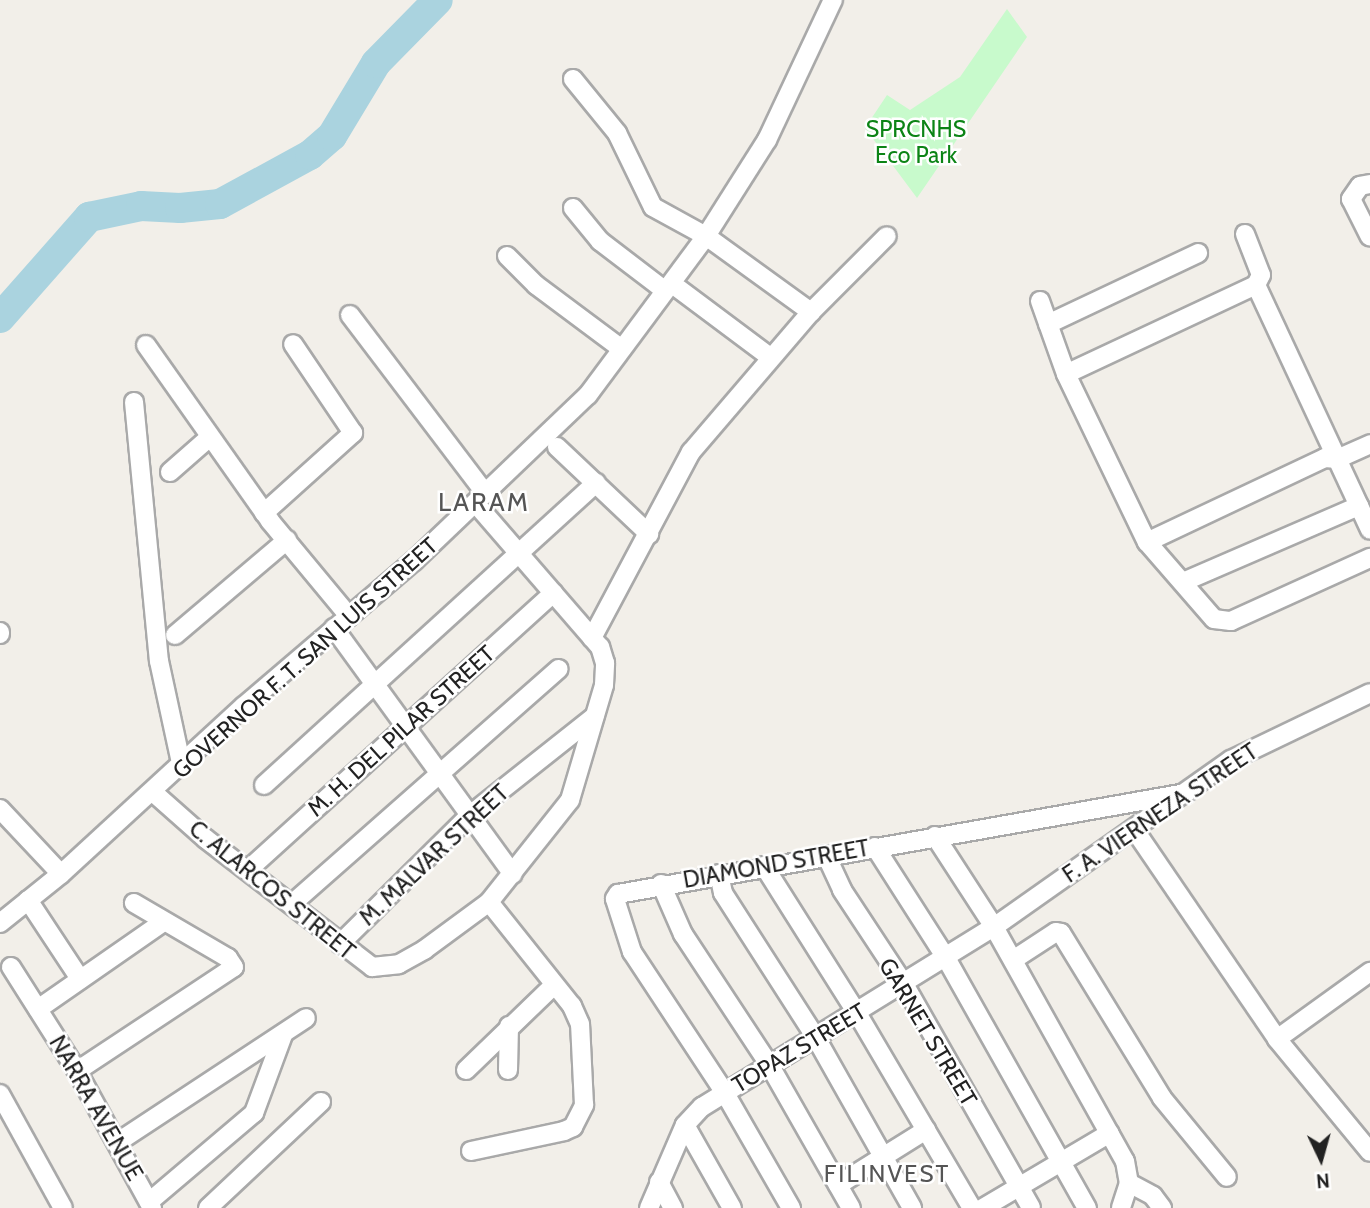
<!DOCTYPE html>
<html>
<head>
<meta charset="utf-8">
<style>
  body { margin:0 }
  #map { position:relative; width:1370px; height:1208px; overflow:hidden; background:#f2efe9; font-family:Cabin,sans-serif }
  div>[style] { position:absolute }
  .park>* { inset:0; background:#c8facc }
  .river>* { height:30px; margin:-15px; padding:0 15px; transform-origin:15px; border-radius:15px; background:#aad3df }
  .roads { filter:drop-shadow(2px 0 #a9a9a9) drop-shadow(-2px 0 #a9a9a9) drop-shadow(0 2px #a9a9a9) drop-shadow(0 -2px #a9a9a9) }
  .minor>* { height:18px; margin:-9px; padding:0 9px; transform-origin:9px; border-radius:9px; background:#fff }
  span { translate:-50% -50%; white-space:nowrap; text-align:center; line-height:1.15; -webkit-text-stroke:5px #fff; paint-order:stroke }
  .park-label { font-size:23px; color:#0c8416 }
  .street-label { font-size:23px; color:#222 }
  .neighbourhood-label { font-size:24px; color:#555; letter-spacing:2px }
  .quarter-label { font-size:26px; color:#555; letter-spacing:2px }
  .north { position:absolute; left:1286px; top:1124px; width:70px; height:70px; -webkit-text-stroke:5px #fff; paint-order:stroke; rotate:175deg; font-size:19px; font-weight:700; line-height:28px; text-align:center; color:#222 }
  .north::after { content:''; display:block; margin:auto; width:24px; height:32px; background:#222; clip-path:polygon(50% 0,100% 100%,50% 72%,0 100%) }
</style>
</head>
<body>
<div id="map">
  <div class="park">
    <div style="clip-path:polygon(1007px 9px,1027px 37px,917px 198px,865px 128px,887px 95px,910px 110px,960px 77px)"></div>
  </div>
  <div class="river">
    <div style="left:0;top:318px;width:135px;rotate:-48.6deg"></div>
    <div style="left:89px;top:217px;width:53px;rotate:-11.9deg"></div>
    <div style="left:141px;top:206px;width:39px;rotate:3deg"></div>
    <div style="left:180px;top:208px;width:40px;rotate:-5.7deg"></div>
    <div style="left:220px;top:204px;width:102px;rotate:-28.6deg"></div>
    <div style="left:310px;top:155px;width:29px;rotate:-41deg"></div>
    <div style="left:332px;top:136px;width:85px;rotate:-58.9deg"></div>
    <div style="left:376px;top:63px;width:88px;rotate:-45.5deg"></div>
  </div>
  <div class="roads">
    <div class="minor">
      <div style="left:573px;top:79px;width:70px;rotate:50.8deg"></div>
      <div style="left:617px;top:133px;width:82px;rotate:64.1deg"></div>
      <div style="left:653px;top:207px;width:60px;rotate:28.7deg"></div>
      <div style="left:706px;top:236px;width:130px;rotate:35.9deg"></div>
      <div style="left:1370px;top:184px;width:10px;rotate:169deg"></div>
      <div style="left:1360px;top:186px;width:16px;rotate:125deg"></div>
      <div style="left:1351px;top:199px;width:42px;rotate:63.4deg"></div>
      <div style="left:573px;top:208px;width:43px;rotate:50.7deg"></div>
      <div style="left:600px;top:241px;width:81px;rotate:37.4deg"></div>
      <div style="left:1245px;top:234px;width:44px;rotate:68.7deg"></div>
      <div style="left:1261px;top:275px;width:11px;rotate:117deg"></div>
      <div style="left:507px;top:256px;width:41px;rotate:45deg"></div>
      <div style="left:536px;top:285px;width:107px;rotate:36.7deg"></div>
      <div style="left:679px;top:289px;width:114px;rotate:36.8deg"></div>
      <div style="left:1040px;top:301px;width:77px;rotate:70.4deg"></div>
      <div style="left:1066px;top:374px;width:187px;rotate:64.3deg"></div>
      <div style="left:1147px;top:542px;width:102px;rotate:49deg"></div>
      <div style="left:1214px;top:619px;width:17px;rotate:7deg"></div>
      <div style="left:1231px;top:621px;width:153px;rotate:-24.4deg"></div>
      <div style="left:350px;top:315px;width:225px;rotate:52.8deg"></div>
      <div style="left:1048px;top:324px;width:166px;rotate:-25.3deg"></div>
      <div style="left:146px;top:345px;width:215px;rotate:54.8deg"></div>
      <div style="left:270px;top:521px;width:124px;rotate:50.3deg"></div>
      <div style="left:1066px;top:374px;width:210px;rotate:-25.1deg"></div>
      <div style="left:1256px;top:285px;width:270px;rotate:65deg"></div>
      <div style="left:134px;top:402px;width:260px;rotate:84.5deg"></div>
      <div style="left:159px;top:661px;width:108px;rotate:77.8deg"></div>
      <div style="left:557px;top:447px;width:127px;rotate:43.4deg"></div>
      <div style="left:170px;top:472px;width:53px;rotate:-41.2deg"></div>
      <div style="left:264px;top:513px;width:120px;rotate:-42deg"></div>
      <div style="left:353px;top:433px;width:107px;rotate:-124deg"></div>
      <div style="left:1147px;top:542px;width:197px;rotate:-25.3deg"></div>
      <div style="left:1325px;top:458px;width:12px;rotate:5deg"></div>
      <div style="left:1337px;top:459px;width:36px;rotate:-24deg"></div>
      <div style="left:1183px;top:582px;width:192px;rotate:-23.4deg"></div>
      <div style="left:334px;top:628px;width:304px;rotate:54deg"></div>
      <div style="left:0;top:632px;width:2px;rotate:90deg"></div>
      <div style="left:175px;top:635px;width:147px;rotate:-40.3deg"></div>
      <div style="left:592px;top:638px;width:211px;rotate:-62deg"></div>
      <div style="left:691px;top:452px;width:184px;rotate:-49.4deg"></div>
      <div style="left:811px;top:312px;width:107px;rotate:-45deg"></div>
      <div style="left:264px;top:785px;width:449px;rotate:-42.3deg"></div>
      <div style="left:154px;top:793px;width:69px;rotate:41.5deg"></div>
      <div style="left:206px;top:839px;width:210px;rotate:37.6deg"></div>
      <div style="left:372px;top:967px;width:27px;rotate:-6deg"></div>
      <div style="left:399px;top:964px;width:29px;rotate:-29deg"></div>
      <div style="left:424px;top:950px;width:81px;rotate:-36.4deg"></div>
      <div style="left:489px;top:902px;width:130px;rotate:-51.5deg"></div>
      <div style="left:570px;top:800px;width:120px;rotate:-73.5deg"></div>
      <div style="left:604px;top:685px;width:22px;rotate:-87deg"></div>
      <div style="left:605px;top:663px;width:17px;rotate:-107deg"></div>
      <div style="left:600px;top:647px;width:189px;rotate:-130.9deg"></div>
      <div style="left:0;top:809px;width:89px;rotate:46.8deg"></div>
      <div style="left:1134px;top:829px;width:254px;rotate:55.7deg"></div>
      <div style="left:1277px;top:1039px;width:115px;rotate:-35.8deg"></div>
      <div style="left:935px;top:836px;width:108px;rotate:57deg"></div>
      <div style="left:994px;top:927px;width:268px;rotate:60.8deg"></div>
      <div style="left:1125px;top:1161px;width:22px;rotate:80deg"></div>
      <div style="left:1129px;top:1183px;width:26px;rotate:108deg"></div>
      <div style="left:875px;top:847px;width:132px;rotate:57.4deg"></div>
      <div style="left:946px;top:958px;width:287px;rotate:60.6deg"></div>
      <div style="left:826px;top:855px;width:38px;rotate:65deg"></div>
      <div style="left:842px;top:890px;width:113px;rotate:56.6deg"></div>
      <div style="left:904px;top:984px;width:257px;rotate:60.4deg"></div>
      <div style="left:764px;top:866px;width:174px;rotate:57.7deg"></div>
      <div style="left:857px;top:1013px;width:226px;rotate:59.5deg"></div>
      <div style="left:249px;top:869px;width:411px;rotate:-42.2deg"></div>
      <div style="left:719px;top:874px;width:19px;rotate:78deg"></div>
      <div style="left:723px;top:893px;width:172px;rotate:57.3deg"></div>
      <div style="left:816px;top:1038px;width:195px;rotate:60.5deg"></div>
      <div style="left:661px;top:884px;width:55px;rotate:66.3deg"></div>
      <div style="left:683px;top:934px;width:158px;rotate:56.6deg"></div>
      <div style="left:770px;top:1066px;width:163px;rotate:60.3deg"></div>
      <div style="left:28px;top:900px;width:95px;rotate:56.6deg"></div>
      <div style="left:293px;top:903px;width:354px;rotate:-41.4deg"></div>
      <div style="left:0;top:923px;width:78px;rotate:-38.8deg"></div>
      <div style="left:61px;top:874px;width:248px;rotate:-42.6deg"></div>
      <div style="left:244px;top:706px;width:223px;rotate:-40.5deg"></div>
      <div style="left:414px;top:561px;width:240px;rotate:-43.7deg"></div>
      <div style="left:588px;top:395px;width:198px;rotate:-53.4deg"></div>
      <div style="left:706px;top:236px;width:114px;rotate:-57.6deg"></div>
      <div style="left:767px;top:140px;width:155px;rotate:-64.8deg"></div>
      <div style="left:340px;top:944px;width:183px;rotate:-44.8deg"></div>
      <div style="left:470px;top:815px;width:159px;rotate:-38.4deg"></div>
      <div style="left:1013px;top:960px;width:51px;rotate:-33.1deg"></div>
      <div style="left:1056px;top:932px;width:5px;rotate:11deg"></div>
      <div style="left:1061px;top:933px;width:193px;rotate:58.5deg"></div>
      <div style="left:1162px;top:1098px;width:102px;rotate:50.6deg"></div>
      <div style="left:11px;top:967px;width:123px;rotate:57.6deg"></div>
      <div style="left:77px;top:1071px;width:156px;rotate:61.3deg"></div>
      <div style="left:38px;top:1009px;width:152px;rotate:-34.8deg"></div>
      <div style="left:1277px;top:1039px;width:146px;rotate:50.5deg"></div>
      <div style="left:466px;top:1070px;width:122px;rotate:-44deg"></div>
      <div style="left:508px;top:1070px;width:44px;rotate:-88.7deg"></div>
      <div style="left:77px;top:1071px;width:188px;rotate:-33.5deg"></div>
      <div style="left:234px;top:967px;width:11px;rotate:-124deg"></div>
      <div style="left:228px;top:958px;width:109px;rotate:-149.7deg"></div>
      <div style="left:0;top:1094px;width:130px;rotate:61.1deg"></div>
      <div style="left:685px;top:1125px;width:95px;rotate:60.5deg"></div>
      <div style="left:118px;top:1142px;width:225px;rotate:-33.4deg"></div>
      <div style="left:471px;top:1151px;width:95px;rotate:-12.1deg"></div>
      <div style="left:564px;top:1131px;width:10px;rotate:-24deg"></div>
      <div style="left:573px;top:1127px;width:25px;rotate:-63deg"></div>
      <div style="left:584px;top:1105px;width:81px;rotate:-92.8deg"></div>
      <div style="left:580px;top:1024px;width:20px;rotate:-114deg"></div>
      <div style="left:572px;top:1006px;width:133px;rotate:-128.6deg"></div>
      <div style="left:659px;top:1182px;width:30px;rotate:62deg"></div>
      <div style="left:1129px;top:1183px;width:27px;rotate:28deg"></div>
      <div style="left:1153px;top:1196px;width:15px;rotate:53deg"></div>
      <div style="left:838px;top:1185px;width:104px;rotate:-32deg"></div>
      <div style="left:149px;top:1202px;width:138px;rotate:-40.3deg"></div>
      <div style="left:254px;top:1113px;width:83px;rotate:-69.6deg"></div>
      <div style="left:208px;top:1208px;width:155px;rotate:-43.2deg"></div>
      <div style="left:649px;top:1208px;width:90px;rotate:-66.6deg"></div>
      <div style="left:685px;top:1125px;width:25px;rotate:-47deg"></div>
      <div style="left:702px;top:1107px;width:343px;rotate:-31.7deg"></div>
      <div style="left:994px;top:927px;width:290px;rotate:-35.2deg"></div>
      <div style="left:1231px;top:760px;width:154px;rotate:-25.7deg"></div>
      <div style="left:791px;top:1208px;width:133px;rotate:-119.9deg"></div>
      <div style="left:725px;top:1093px;width:169px;rotate:-123.4deg"></div>
      <div style="left:632px;top:952px;width:56px;rotate:-107.8deg"></div>
      <div style="left:615px;top:899px;width:6px;rotate:-59deg"></div>
      <div style="left:618px;top:894px;width:577px;rotate:-10.08deg"></div>
      <div style="left:983px;top:1208px;width:147px;rotate:-30.6deg"></div>
    </div>
  </div>
  <div class="park-label">
    <span style="left:916px;top:142px">SPRCNHS<br>Eco Park</span>
  </div>
  <div class="street-label">
    <span style="left:305px;top:658px;rotate:-42deg">GOVERNOR F. T. SAN LUIS STREET</span>
    <span style="left:401px;top:731px;rotate:-42deg">M. H. DEL PILAR STREET</span>
    <span style="left:1160px;top:813px;rotate:-34deg">F. A. VIERNEZA STREET</span>
    <span style="left:434px;top:855px;rotate:-43deg">M. MALVAR STREET</span>
    <span style="left:776px;top:864px;rotate:-10deg">DIAMOND STREET</span>
    <span style="left:272px;top:890px;rotate:39deg">C. ALARCOS STREET</span>
    <span style="left:928px;top:1032px;rotate:59deg">GARNET STREET</span>
    <span style="left:799px;top:1048px;rotate:-31deg">TOPAZ STREET</span>
    <span style="left:96px;top:1108px;rotate:60deg">NARRA AVENUE</span>
  </div>
  <div class="neighbourhood-label">
    <span style="left:887px;top:1174px">FILINVEST</span>
  </div>
  <div class="quarter-label">
    <span style="left:484px;top:503px">LARAM</span>
  </div>
  <div class="north">N</div>
</div>
</body>
</html>
